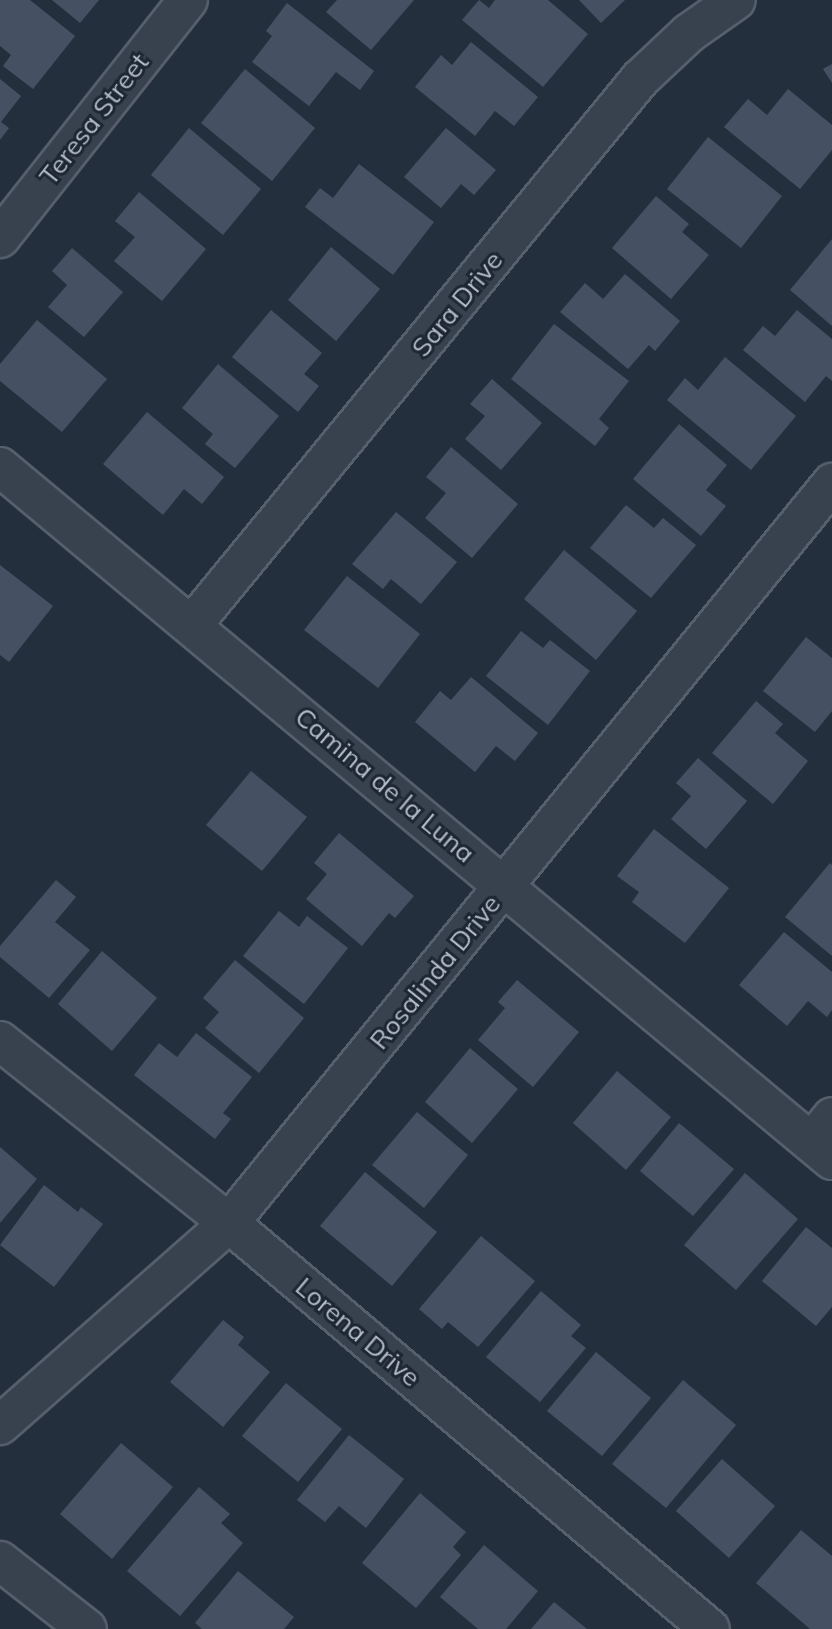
<!DOCTYPE html>
<html>
<head>
<meta charset="utf-8">
<style>
  body { margin:0 }
  #map { position:relative; width:832px; height:1629px; overflow:hidden; background:#242f3e; font-family:Mulish,sans-serif }
  div>[style] { position:absolute }
  .building>* { inset:0; background:#455162 }
  .roads { filter:drop-shadow(2px 0 #565f6c) drop-shadow(-2px 0 #565f6c) drop-shadow(0 2px #565f6c) drop-shadow(0 -2px #565f6c) }
  .minor>* { height:38px; margin:-19px; padding:0 19px; transform-origin:19px; border-radius:19px; background:#38414e }
  span { translate:-50% -50%; white-space:nowrap; text-align:center; line-height:1.15; -webkit-text-stroke:6px #1d2633; paint-order:stroke }
  .street-label { font-size:26px; color:#b4bcc9 }
</style>
</head>
<body>
<div id="map">
  <div class="building">
    <div style="clip-path:polygon(0 0,30px 0,75px 36px,33px 89px,3px 66px,11px 55px,0 46px)"></div>
    <div style="clip-path:polygon(52px 0,99px 0,80px 23px)"></div>
    <div style="clip-path:polygon(337px 0,414px 0,371px 50px,326px 12px)"></div>
    <div style="clip-path:polygon(479px 0,489px 8px,495px 0,548px 0,588px 34px,543px 87px,462px 20px)"></div>
    <div style="clip-path:polygon(579px 0,625px 0,601px 23px)"></div>
    <div style="clip-path:polygon(287px 3px,374px 71px,360px 90px,336px 72px,309px 106px,252px 62px,272px 36px,266px 31px)"></div>
    <div style="clip-path:polygon(471px 42px,538px 97px,514px 126px,495px 111px,475px 136px,415px 87px,441px 55px,452px 65px)"></div>
    <div style="clip-path:polygon(832px 64px,832px 83px,823px 69px)"></div>
    <div style="clip-path:polygon(245px 69px,315px 128px,272px 181px,201px 123px)"></div>
    <div style="clip-path:polygon(0 79px,21px 96px,1px 122px,9px 128px,0 140px)"></div>
    <div style="clip-path:polygon(788px 89px,832px 125px,832px 150px,800px 189px,724px 127px,748px 99px,767px 115px)"></div>
    <div style="clip-path:polygon(189px 128px,261px 189px,223px 235px,151px 175px)"></div>
    <div style="clip-path:polygon(446px 128px,496px 170px,474px 195px,461px 184px,441px 208px,404px 177px)"></div>
    <div style="clip-path:polygon(708px 137px,782px 196px,741px 248px,667px 189px)"></div>
    <div style="clip-path:polygon(359px 164px,434px 222px,393px 275px,305px 207px,320px 188px,333px 198px)"></div>
    <div style="clip-path:polygon(139px 192px,206px 249px,162px 301px,114px 261px,135px 237px,115px 221px)"></div>
    <div style="clip-path:polygon(656px 196px,689px 224px,682px 232px,709px 255px,671px 299px,612px 248px)"></div>
    <div style="clip-path:polygon(832px 239px,832px 326px,790px 290px)"></div>
    <div style="clip-path:polygon(331px 247px,380px 289px,336px 341px,288px 300px)"></div>
    <div style="clip-path:polygon(72px 248px,123px 292px,84px 337px,48px 307px,67px 285px,52px 271px)"></div>
    <div style="clip-path:polygon(625px 274px,680px 321px,655px 351px,649px 345px,628px 369px,560px 312px,585px 283px,603px 299px)"></div>
    <div style="clip-path:polygon(271px 310px,322px 353px,304px 374px,319px 386px,298px 412px,232px 357px)"></div>
    <div style="clip-path:polygon(797px 310px,832px 339px,832px 381px,826px 376px,805px 402px,743px 350px,763px 326px,775px 336px)"></div>
    <div style="clip-path:polygon(37px 320px,107px 379px,62px 432px,0 381px,0 364px)"></div>
    <div style="clip-path:polygon(554px 324px,629px 381px,599px 419px,609px 428px,595px 446px,511px 379px)"></div>
    <div style="clip-path:polygon(725px 357px,796px 416px,751px 470px,667px 400px,685px 378px,698px 390px)"></div>
    <div style="clip-path:polygon(218px 364px,279px 416px,235px 468px,205px 444px,213px 434px,182px 408px)"></div>
    <div style="clip-path:polygon(492px 379px,542px 423px,501px 470px,465px 439px,485px 416px,470px 404px)"></div>
    <div style="clip-path:polygon(147px 412px,224px 477px,202px 504px,184px 489px,163px 515px,103px 464px)"></div>
    <div style="clip-path:polygon(679px 424px,727px 465px,706px 490px,726px 506px,701px 536px,633px 479px)"></div>
    <div style="clip-path:polygon(451px 447px,518px 504px,472px 558px,425px 518px,446px 493px,426px 477px)"></div>
    <div style="clip-path:polygon(626px 505px,654px 528px,663px 518px,696px 545px,651px 598px,590px 548px)"></div>
    <div style="clip-path:polygon(396px 512px,457px 562px,421px 604px,391px 579px,383px 589px,352px 564px)"></div>
    <div style="clip-path:polygon(564px 550px,637px 611px,596px 660px,524px 599px)"></div>
    <div style="clip-path:polygon(0 565px,53px 606px,9px 662px,0 655px)"></div>
    <div style="clip-path:polygon(347px 576px,420px 634px,378px 688px,304px 630px)"></div>
    <div style="clip-path:polygon(521px 631px,543px 648px,550px 640px,590px 671px,548px 725px,486px 676px)"></div>
    <div style="clip-path:polygon(806px 637px,832px 658px,832px 711px,815px 732px,763px 691px)"></div>
    <div style="clip-path:polygon(471px 677px,538px 733px,515px 761px,496px 746px,475px 772px,415px 722px,440px 691px,451px 700px)"></div>
    <div style="clip-path:polygon(756px 701px,783px 724px,775px 733px,808px 761px,773px 804px,712px 753px)"></div>
    <div style="clip-path:polygon(698px 758px,747px 801px,706px 849px,671px 819px,691px 796px,676px 783px)"></div>
    <div style="clip-path:polygon(251px 771px,307px 817px,262px 871px,206px 825px)"></div>
    <div style="clip-path:polygon(654px 829px,729px 888px,685px 943px,632px 902px,639px 892px,617px 876px)"></div>
    <div style="clip-path:polygon(339px 833px,414px 896px,395px 918px,389px 913px,362px 946px,306px 899px,327px 874px,314px 863px)"></div>
    <div style="clip-path:polygon(830px 863px,832px 865px,832px 956px,785px 917px)"></div>
    <div style="clip-path:polygon(56px 880px,76px 897px,55px 922px,90px 950px,49px 998px,0 957px,0 946px)"></div>
    <div style="clip-path:polygon(279px 911px,299px 927px,307px 916px,348px 948px,304px 1004px,243px 956px)"></div>
    <div style="clip-path:polygon(784px 932px,832px 972px,832px 1010px,827px 1017px,808px 1001px,787px 1026px,739px 985px)"></div>
    <div style="clip-path:polygon(102px 951px,157px 998px,112px 1051px,58px 1004px)"></div>
    <div style="clip-path:polygon(235px 960px,304px 1018px,259px 1073px,205px 1028px,219px 1012px,203px 998px)"></div>
    <div style="clip-path:polygon(517px 980px,579px 1032px,533px 1087px,478px 1040px,505px 1008px,498px 1002px)"></div>
    <div style="clip-path:polygon(196px 1033px,252px 1077px,223px 1113px,231px 1119px,215px 1139px,134px 1075px,159px 1043px,177px 1057px)"></div>
    <div style="clip-path:polygon(470px 1048px,518px 1089px,472px 1143px,425px 1102px)"></div>
    <div style="clip-path:polygon(617px 1071px,671px 1117px,626px 1170px,573px 1123px)"></div>
    <div style="clip-path:polygon(417px 1112px,468px 1155px,424px 1208px,372px 1165px)"></div>
    <div style="clip-path:polygon(679px 1123px,734px 1169px,693px 1216px,640px 1171px)"></div>
    <div style="clip-path:polygon(0 1147px,37px 1179px,0 1223px)"></div>
    <div style="clip-path:polygon(365px 1172px,437px 1232px,392px 1286px,320px 1226px)"></div>
    <div style="clip-path:polygon(745px 1173px,798px 1219px,736px 1290px,684px 1245px)"></div>
    <div style="clip-path:polygon(44px 1185px,78px 1212px,81px 1207px,103px 1224px,54px 1287px,0 1245px)"></div>
    <div style="clip-path:polygon(806px 1227px,832px 1248px,832px 1307px,816px 1326px,762px 1281px)"></div>
    <div style="clip-path:polygon(481px 1236px,535px 1281px,478px 1347px,448px 1322px,442px 1329px,419px 1309px)"></div>
    <div style="clip-path:polygon(541px 1291px,581px 1325px,571px 1336px,586px 1348px,540px 1402px,486px 1357px)"></div>
    <div style="clip-path:polygon(223px 1320px,244px 1337px,238px 1345px,270px 1372px,223px 1427px,170px 1382px)"></div>
    <div style="clip-path:polygon(596px 1352px,651px 1398px,602px 1456px,547px 1411px)"></div>
    <div style="clip-path:polygon(683px 1380px,736px 1425px,666px 1508px,612px 1464px)"></div>
    <div style="clip-path:polygon(286px 1383px,342px 1429px,298px 1482px,242px 1436px)"></div>
    <div style="clip-path:polygon(349px 1435px,404px 1479px,366px 1528px,339px 1506px,325px 1522px,297px 1500px)"></div>
    <div style="clip-path:polygon(121px 1443px,173px 1487px,112px 1559px,60px 1514px)"></div>
    <div style="clip-path:polygon(722px 1459px,775px 1506px,729px 1558px,676px 1511px)"></div>
    <div style="clip-path:polygon(199px 1487px,230px 1514px,221px 1523px,243px 1543px,180px 1616px,127px 1571px)"></div>
    <div style="clip-path:polygon(420px 1493px,466px 1532px,453px 1547px,461px 1555px,416px 1608px,362px 1563px)"></div>
    <div style="clip-path:polygon(801px 1530px,832px 1556px,832px 1629px,810px 1629px,756px 1583px)"></div>
    <div style="clip-path:polygon(484px 1545px,538px 1591px,506px 1629px,478px 1629px,440px 1597px)"></div>
    <div style="clip-path:polygon(238px 1571px,294px 1617px,284px 1629px,202px 1629px,195px 1623px)"></div>
    <div style="clip-path:polygon(554px 1602px,587px 1629px,531px 1629px)"></div>
  </div>
  <div class="roads">
    <div class="minor">
      <div style="left:0;top:238px;width:303px;rotate:-51.7deg"></div>
      <div style="left:0;top:467px;width:1083px;rotate:39.79deg"></div>
      <div style="left:193px;top:624px;width:705px;rotate:-50.64deg"></div>
      <div style="left:640px;top:79px;width:67px;rotate:-43.2deg"></div>
      <div style="left:689px;top:33px;width:57px;rotate:-35.1deg"></div>
      <div style="left:0;top:1041px;width:293px;rotate:38.5deg"></div>
      <div style="left:229px;top:1223px;width:629px;rotate:40.17deg"></div>
      <div style="left:812px;top:1142px;width:32px;rotate:-51deg"></div>
      <div style="left:0;top:1425px;width:305px;rotate:-41.4deg"></div>
      <div style="left:229px;top:1223px;width:955px;rotate:-50.82deg"></div>
      <div style="left:0;top:1561px;width:110px;rotate:38deg"></div>
    </div>
  </div>
  <div class="street-label">
    <span style="left:94px;top:119px;rotate:-52deg">Teresa Street</span>
    <span style="left:457px;top:304px;rotate:-51deg">Sara Drive</span>
    <span style="left:385px;top:785px;rotate:40deg">Camina de la Luna</span>
    <span style="left:435px;top:972px;rotate:-51deg">Rosalinda Drive</span>
    <span style="left:358px;top:1332px;rotate:40deg">Lorena Drive</span>
  </div>
</div>
</body>
</html>
